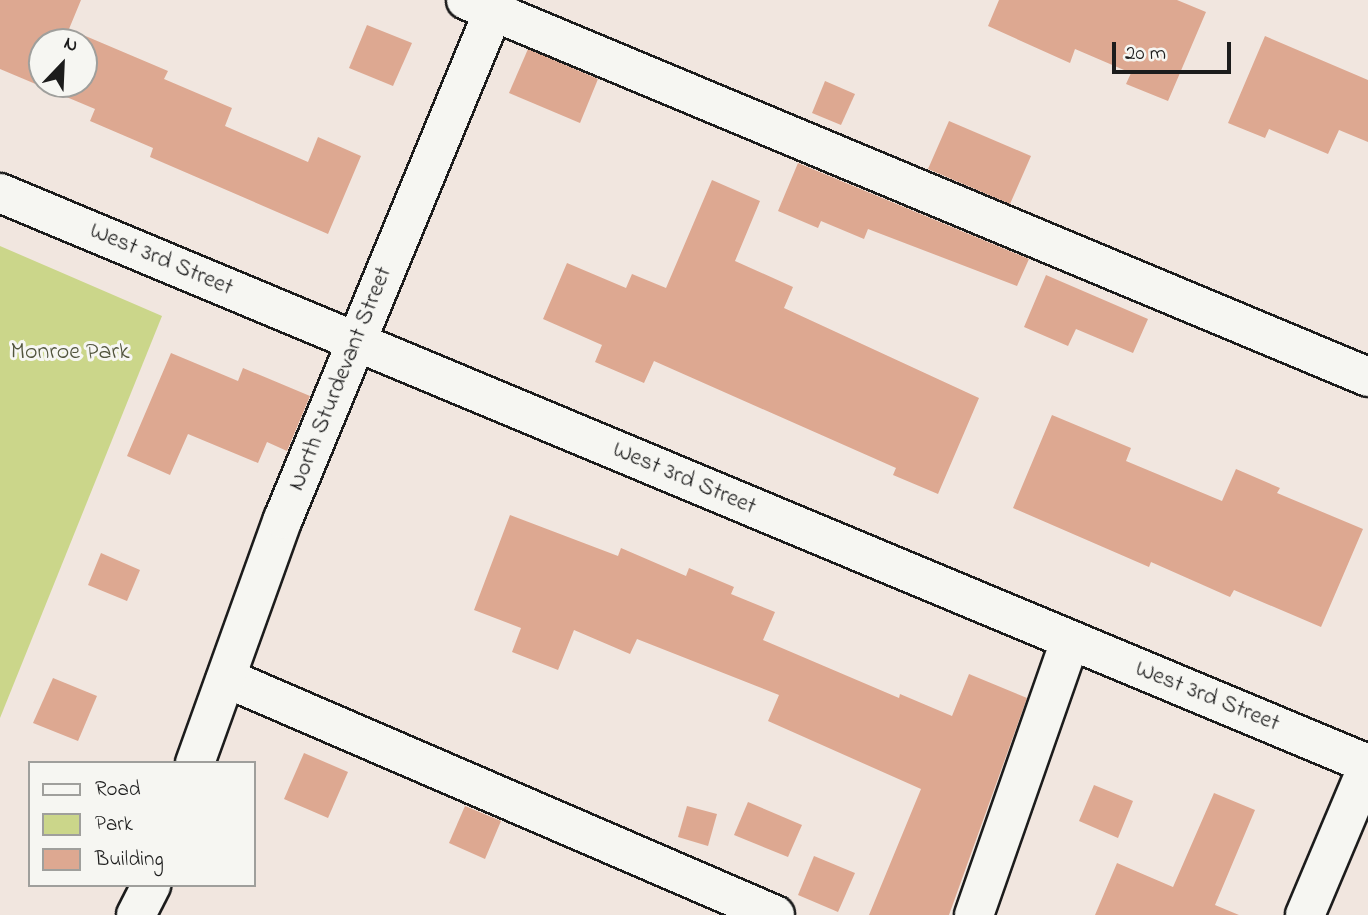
<!DOCTYPE html>
<html>
<head>
<meta charset="utf-8">
<style>
  body { margin:0 }
  #map { position:relative; width:1368px; height:915px; overflow:hidden; background:#f1e6df; font-family:"Indie Flower",sans-serif }
  div>[style] { position:absolute }
  .green>* { inset:0; background:#cbd68a }
  .building>* { inset:0; background:#dda891 }
  .roads { filter:drop-shadow(2px 0 #1c1c1c) drop-shadow(-2px 0 #1c1c1c) drop-shadow(0 2px #1c1c1c) drop-shadow(0 -2px #1c1c1c) }
  .minor>* { height:38px; margin:-19px; padding:0 19px; transform-origin:19px; border-radius:19px; background:#f6f6f2 }
  .major>* { height:38px; margin:-19px; padding:0 19px; transform-origin:19px; border-radius:19px; background:#f6f6f2 }
  span { translate:-50% -50%; white-space:nowrap; text-align:center; line-height:1.15; -webkit-text-stroke:6px #f6f6f2; paint-order:stroke }
  .street-label { font-size:24px; color:#1c1c1c }
  .park-label { font-size:24px; color:#51543d }
  .legend { position:absolute; left:28px; top:761px; width:228px; height:126px; box-sizing:border-box; background:#f6f6f2; border:2px solid #9f9f9c; margin:0; padding:9px 12px; list-style:none; font-size:21px; color:#1c1c1c }
  .legend li { display:flex; align-items:center; gap:14px; height:35px }
  .legend b { width:35px; border:2px solid #9f9f9c }
  .north { position:absolute; left:28px; top:28px; width:70px; height:70px; box-sizing:border-box; background:#f6f6f2; border:2px solid #9f9f9c; border-radius:50%; rotate:23deg; font-size:19px; font-weight:700; line-height:28px; text-align:center; color:#1c1c1c }
  .north::after { content:''; display:block; margin:auto; width:24px; height:32px; background:#1c1c1c; clip-path:polygon(50% 0,100% 100%,50% 72%,0 100%) }
  .scale { position:absolute; left:1112px; top:42px; width:119px; height:32px; box-sizing:border-box; border:4px solid #1c1c1c; border-top:0; padding-left:9px; font-size:21px; line-height:24px; white-space:nowrap; color:#1c1c1c; -webkit-text-stroke:5px #f6f6f2; paint-order:stroke }
</style>
</head>
<body>
<div id="map">
  <div class="green">
    <div style="clip-path:polygon(0 246px,162px 316px,0 718px)"></div>
  </div>
  <div class="building">
    <div style="clip-path:polygon(evenodd,0 0,81px 0,69px 29px,168px 71px,164px 79px,232px 108px,225px 126px,308px 162px,318px 137px,361px 156px,328px 234px,150px 157px,153px 148px,90px 121px,95px 109px,0 69px,0 0,42px 42px,84px 42px,84px 84px,42px 84px,42px 42px)"></div>
    <div style="clip-path:polygon(999px 0,1177px 0,1206px 12px,1168px 101px,1126px 84px,1131px 73px,1075px 49px,1070px 63px,988px 26px)"></div>
    <div style="clip-path:polygon(367px 25px,412px 43px,393px 86px,349px 68px)"></div>
    <div style="clip-path:polygon(1265px 36px,1368px 80px,1368px 142px,1339px 130px,1328px 154px,1269px 129px,1265px 138px,1228px 123px)"></div>
    <div style="clip-path:polygon(528px 49px,598px 79px,580px 123px,509px 93px)"></div>
    <div style="clip-path:polygon(825px 81px,855px 94px,841px 125px,812px 113px)"></div>
    <div style="clip-path:polygon(949px 121px,1031px 156px,1010px 204px,928px 169px)"></div>
    <div style="clip-path:polygon(798px 163px,1029px 259px,1017px 286px,868px 229px,864px 239px,821px 221px,818px 228px,778px 211px)"></div>
    <div style="clip-path:polygon(712px 180px,760px 201px,735px 261px,793px 287px,784px 308px,979px 398px,938px 494px,893px 475px,896px 468px,654px 361px,644px 383px,595px 362px,602px 345px,543px 319px,567px 263px,626px 288px,632px 274px,666px 288px)"></div>
    <div style="clip-path:polygon(1046px 275px,1148px 319px,1133px 353px,1076px 329px,1068px 346px,1024px 327px)"></div>
    <div style="clip-path:polygon(171px 353px,238px 381px,243px 368px,310px 396px,287px 451px,267px 442px,258px 463px,188px 434px,170px 475px,127px 456px)"></div>
    <div style="clip-path:polygon(1052px 415px,1131px 448px,1126px 461px,1222px 501px,1236px 469px,1280px 488px,1277px 493px,1363px 529px,1321px 627px,1234px 590px,1230px 597px,1151px 562px,1149px 567px,1013px 508px)"></div>
    <div style="clip-path:polygon(510px 515px,618px 556px,621px 548px,686px 576px,689px 568px,734px 587px,731px 594px,775px 612px,763px 640px,899px 698px,900px 694px,952px 716px,969px 674px,1027px 698px,949px 915px,869px 915px,921px 789px,768px 721px,779px 695px,637px 639px,630px 654px,574px 630px,558px 670px,512px 652px,521px 628px,474px 610px)"></div>
    <div style="clip-path:polygon(101px 553px,140px 570px,127px 601px,88px 585px)"></div>
    <div style="clip-path:polygon(53px 678px,97px 696px,78px 741px,33px 723px)"></div>
    <div style="clip-path:polygon(304px 753px,348px 772px,328px 818px,284px 799px)"></div>
    <div style="clip-path:polygon(1094px 785px,1133px 801px,1118px 838px,1079px 821px)"></div>
    <div style="clip-path:polygon(1214px 793px,1255px 810px,1215px 905px,1239px 915px,1095px 915px,1117px 863px,1173px 887px)"></div>
    <div style="clip-path:polygon(748px 802px,802px 825px,788px 857px,734px 835px)"></div>
    <div style="clip-path:polygon(465px 806px,501px 821px,485px 859px,449px 843px)"></div>
    <div style="clip-path:polygon(687px 806px,717px 814px,708px 846px,678px 837px)"></div>
    <div style="clip-path:polygon(814px 856px,855px 873px,838px 912px,798px 895px)"></div>
  </div>
  <div class="roads">
    <div class="minor">
      <div style="left:466px;top:0;width:978px;rotate:22.68deg"></div>
      <div style="left:226px;top:678px;width:598px;rotate:23.35deg"></div>
      <div style="left:195px;top:763px;width:259px;rotate:-70.2deg"></div>
      <div style="left:283px;top:519px;width:562px;rotate:-67.5deg"></div>
      <div style="left:136px;top:915px;width:34px;rotate:-63deg"></div>
      <div style="left:974px;top:915px;width:290px;rotate:-70.7deg"></div>
      <div style="left:1305px;top:915px;width:162px;rotate:-67.1deg"></div>
    </div>
    <div class="major">
      <div style="left:0;top:193px;width:1482px;rotate:22.66deg"></div>
    </div>
  </div>
  <div class="street-label">
    <span style="left:161px;top:260px;rotate:23deg">West 3rd Street</span>
    <span style="left:341px;top:379px;rotate:-68deg">North Sturdevant Street</span>
    <span style="left:684px;top:479px;rotate:23deg">West 3rd Street</span>
    <span style="left:1207px;top:697px;rotate:22deg">West 3rd Street</span>
  </div>
  <div class="park-label">
    <span style="left:70px;top:353px">Monroe Park</span>
  </div>
  <ul class="legend">
  <li><b style="height:9px;background:#f6f6f2"></b>Road</li>
  <li><b style="height:19px;background:#cbd68a"></b>Park</li>
  <li><b style="height:19px;background:#dda891"></b>Building</li>
  </ul>
  <div class="north">N</div>
  <div class="scale">20 m</div>
</div>
</body>
</html>
